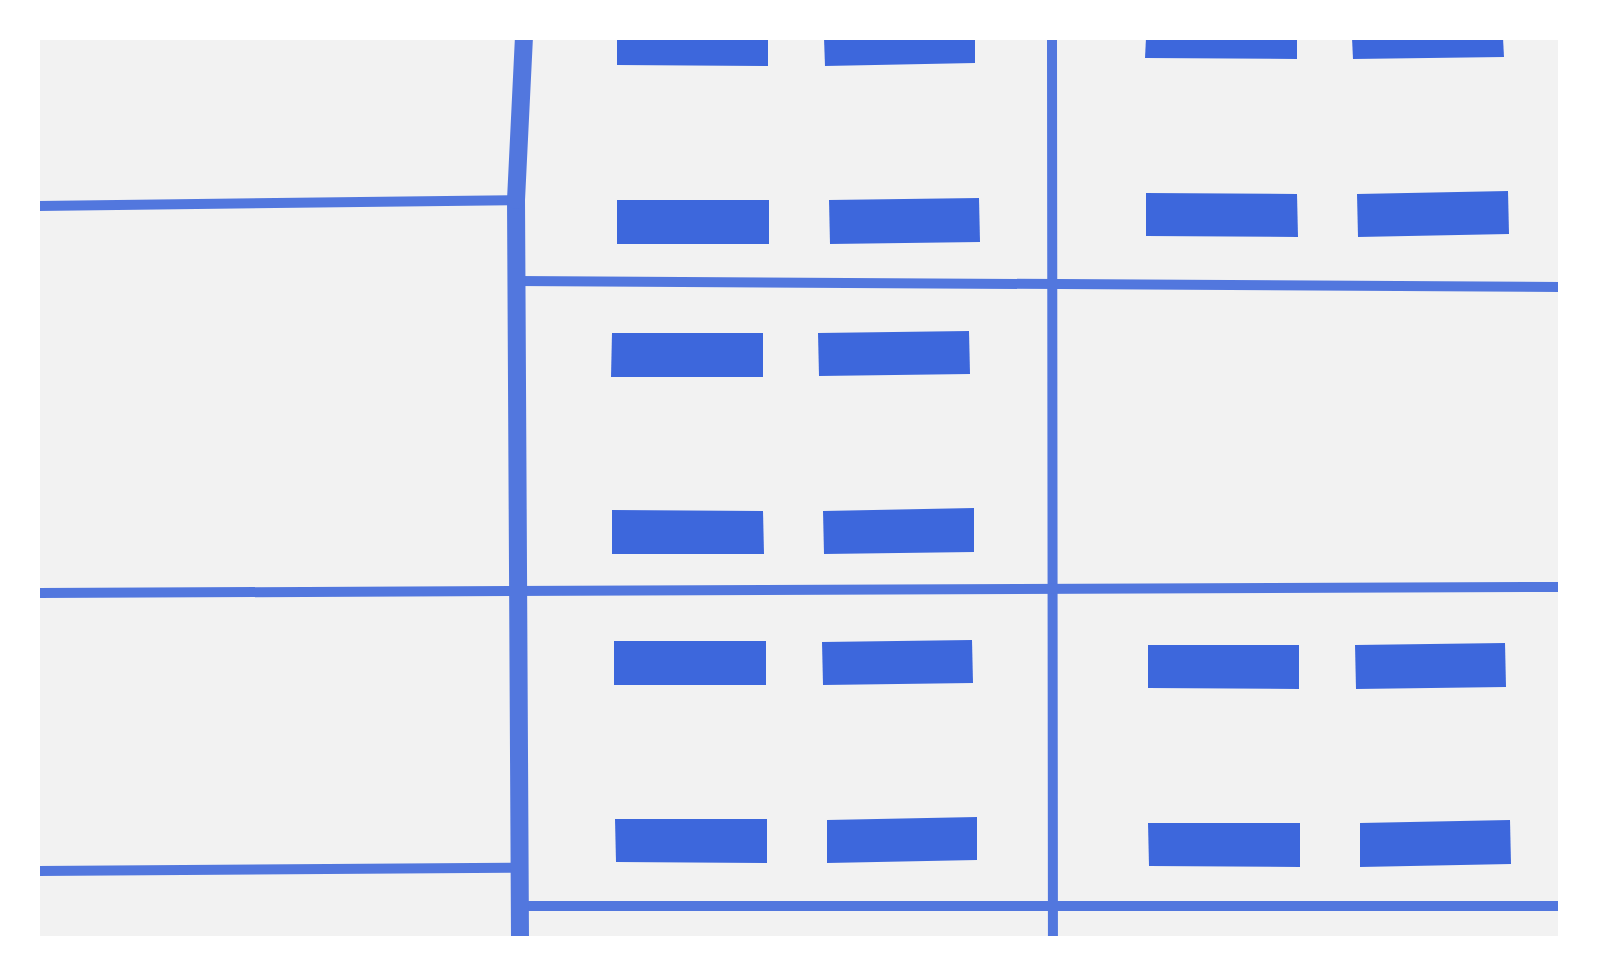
<!DOCTYPE html>
<html>
<head>
<meta charset="utf-8">
<style>
  body { margin:0 }
  #map { position:relative; width:1598px; height:976px; overflow:hidden; background:#f2f2f2; font-family:"DM Sans",sans-serif }
  div>[style] { position:absolute }
  .building>* { inset:0; background:#3d67dc }
  .minor>* { height:10px; margin:-5px; padding:0 5px; transform-origin:5px; border-radius:5px; background:#5277de }
  .tertiary>* { height:18px; margin:-9px; padding:0 9px; transform-origin:9px; border-radius:9px; background:#5277de }
  span { translate:-50% -50%; white-space:nowrap; text-align:center; line-height:1.15; -webkit-text-stroke:10px #fff; paint-order:stroke }
  .frame { position:absolute; inset:0; border:40px solid #fff; pointer-events:none }
</style>
</head>
<body>
<div id="map">
  <div class="building">
    <div style="clip-path:polygon(617px 38px,768px 38px,768px 66px,617px 65px)"></div>
    <div style="clip-path:polygon(824px 38px,975px 38px,975px 63px,825px 66px)"></div>
    <div style="clip-path:polygon(1146px 38px,1297px 38px,1297px 59px,1145px 58px)"></div>
    <div style="clip-path:polygon(1352px 38px,1503px 38px,1504px 57px,1353px 59px)"></div>
    <div style="clip-path:polygon(1508px 191px,1509px 234px,1358px 237px,1357px 194px)"></div>
    <div style="clip-path:polygon(1146px 193px,1297px 194px,1298px 237px,1146px 236px)"></div>
    <div style="clip-path:polygon(979px 198px,980px 242px,830px 244px,829px 200px)"></div>
    <div style="clip-path:polygon(617px 200px,769px 200px,769px 244px,617px 244px)"></div>
    <div style="clip-path:polygon(969px 331px,970px 374px,819px 376px,818px 333px)"></div>
    <div style="clip-path:polygon(612px 333px,763px 333px,763px 377px,611px 377px)"></div>
    <div style="clip-path:polygon(974px 508px,974px 552px,824px 554px,823px 511px)"></div>
    <div style="clip-path:polygon(612px 510px,763px 511px,764px 554px,612px 554px)"></div>
    <div style="clip-path:polygon(972px 640px,973px 683px,823px 685px,822px 642px)"></div>
    <div style="clip-path:polygon(614px 641px,766px 641px,766px 685px,614px 685px)"></div>
    <div style="clip-path:polygon(1505px 643px,1506px 687px,1356px 689px,1355px 645px)"></div>
    <div style="clip-path:polygon(1148px 645px,1299px 645px,1299px 689px,1148px 688px)"></div>
    <div style="clip-path:polygon(977px 817px,977px 860px,827px 863px,827px 820px)"></div>
    <div style="clip-path:polygon(615px 819px,767px 819px,767px 863px,616px 862px)"></div>
    <div style="clip-path:polygon(1510px 820px,1511px 864px,1360px 867px,1360px 823px)"></div>
    <div style="clip-path:polygon(1148px 823px,1300px 823px,1300px 867px,1149px 866px)"></div>
  </div>
  <div class="minor">
    <div style="left:1052px;top:38px;width:900px;rotate:89.94deg"></div>
    <div style="left:38px;top:206px;width:478px;rotate:-0.7deg"></div>
    <div style="left:517px;top:281px;width:1043px;rotate:0.33deg"></div>
    <div style="left:38px;top:593px;width:1522px;rotate:-0.23deg"></div>
    <div style="left:38px;top:871px;width:482px;rotate:-0.4deg"></div>
    <div style="left:520px;top:906px;width:1040px"></div>
  </div>
  <div class="tertiary">
    <div style="left:520px;top:938px;width:738px;rotate:-90.31deg"></div>
    <div style="left:516px;top:200px;width:162px;rotate:-87.2deg"></div>
  </div>
  <div class="frame"></div>
</div>
</body>
</html>
